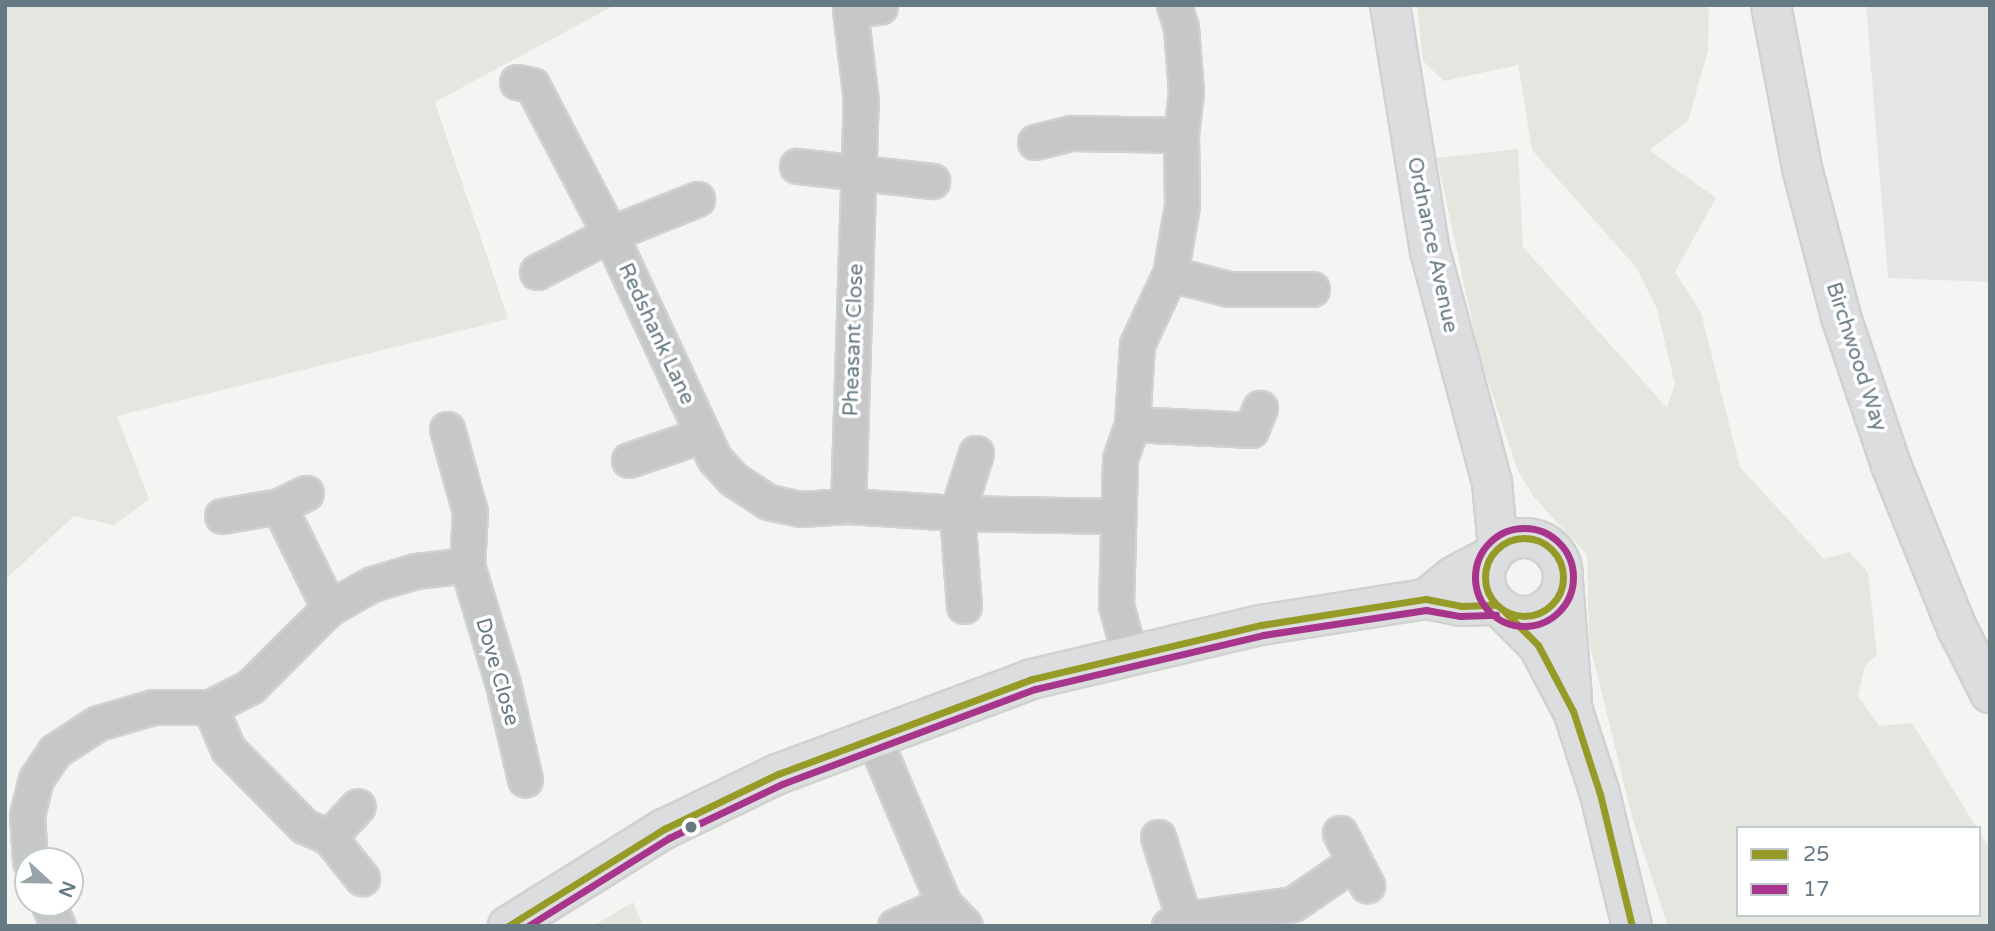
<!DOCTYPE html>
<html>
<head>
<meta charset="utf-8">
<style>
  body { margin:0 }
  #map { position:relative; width:1995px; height:931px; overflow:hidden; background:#f4f4f3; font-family:"Varela Round",sans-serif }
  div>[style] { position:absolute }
  .built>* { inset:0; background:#e4e5e5 }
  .green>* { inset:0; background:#e4e6e0 }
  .roads { filter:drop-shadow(2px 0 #d0d2d2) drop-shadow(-2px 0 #d0d2d2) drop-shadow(0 2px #d0d2d2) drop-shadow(0 -2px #d0d2d2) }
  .street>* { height:33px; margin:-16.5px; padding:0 16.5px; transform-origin:16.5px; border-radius:16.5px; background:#c6c8c8 }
  .secondary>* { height:38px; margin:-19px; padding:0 19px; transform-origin:19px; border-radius:19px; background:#dcddde }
  .secondary>.ring { margin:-19px; padding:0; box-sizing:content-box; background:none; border:38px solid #dcddde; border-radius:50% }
  .primary>* { height:38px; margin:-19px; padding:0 19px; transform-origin:19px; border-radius:19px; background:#dcddde }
  .bus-1>* { height:7px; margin:-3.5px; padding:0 3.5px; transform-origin:3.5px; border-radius:3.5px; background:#969a27 }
  .bus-1>.ring { margin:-3.5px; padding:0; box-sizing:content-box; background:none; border:7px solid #969a27; border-radius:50% }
  .bus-2>* { height:7px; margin:-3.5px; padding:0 3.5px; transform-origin:3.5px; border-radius:3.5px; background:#a7358b }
  .bus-2>.ring { margin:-3.5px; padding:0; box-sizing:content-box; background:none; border:7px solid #a7358b; border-radius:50% }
  .dots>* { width:19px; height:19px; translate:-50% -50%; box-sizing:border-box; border:4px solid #fff; border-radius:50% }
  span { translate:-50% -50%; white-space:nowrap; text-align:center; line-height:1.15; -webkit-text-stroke:7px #fff; paint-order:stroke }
  .street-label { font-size:21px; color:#657a82 }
  .frame { position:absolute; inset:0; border:7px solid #657a82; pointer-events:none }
  .legend { position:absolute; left:1736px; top:826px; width:245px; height:91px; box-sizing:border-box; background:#fff; border:2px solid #c1cacd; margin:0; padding:9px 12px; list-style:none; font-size:21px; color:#657a82 }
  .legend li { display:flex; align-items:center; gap:14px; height:35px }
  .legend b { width:35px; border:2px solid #c1cacd }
  .north { position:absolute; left:14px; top:847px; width:70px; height:70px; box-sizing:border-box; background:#fff; border:2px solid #c1cacd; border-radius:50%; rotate:112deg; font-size:19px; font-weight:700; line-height:28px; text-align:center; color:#657a82 }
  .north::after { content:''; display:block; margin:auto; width:24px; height:32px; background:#97a5aa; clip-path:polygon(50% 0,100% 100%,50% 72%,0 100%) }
</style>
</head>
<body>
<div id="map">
  <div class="built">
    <div style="clip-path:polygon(1866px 5px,1990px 5px,1990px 282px,1888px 278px)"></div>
  </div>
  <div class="green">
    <div style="clip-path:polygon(5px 5px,615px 5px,435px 102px,508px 319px,117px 416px,149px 499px,114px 525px,74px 516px,5px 580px)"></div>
    <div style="clip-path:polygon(1417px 5px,1709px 5px,1708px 50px,1688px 121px,1649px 150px,1716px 198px,1675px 272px,1701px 313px,1740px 467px,1824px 559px,1849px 552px,1868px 572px,1877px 655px,1865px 666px,1858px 696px,1879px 726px,1912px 723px,1977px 828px,1738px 828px,1738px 915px,1979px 915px,1979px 832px,1990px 849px,1990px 926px,1668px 926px,1632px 817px,1589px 641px,1587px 555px,1534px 497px,1518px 471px,1479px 354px,1437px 158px,1518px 149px,1523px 247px,1667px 408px,1675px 384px,1657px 309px,1636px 267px,1532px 150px,1518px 65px,1444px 81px,1423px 61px)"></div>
    <div style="clip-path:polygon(633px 902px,643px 926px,593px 926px)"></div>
  </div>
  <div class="roads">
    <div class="street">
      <div style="left:517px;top:82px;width:15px;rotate:11deg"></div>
      <div style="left:532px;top:85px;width:168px;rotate:62.4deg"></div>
      <div style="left:610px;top:234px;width:247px;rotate:65.1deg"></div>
      <div style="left:714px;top:458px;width:28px;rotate:48deg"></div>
      <div style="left:733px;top:479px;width:42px;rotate:33.3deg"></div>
      <div style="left:768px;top:502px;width:34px;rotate:12deg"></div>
      <div style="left:801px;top:509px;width:47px;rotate:-3.7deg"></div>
      <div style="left:848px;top:506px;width:109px;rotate:3.7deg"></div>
      <div style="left:957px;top:513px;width:160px;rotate:1.1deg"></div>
      <div style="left:1035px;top:142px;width:38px;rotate:-14deg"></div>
      <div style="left:1072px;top:133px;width:109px;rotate:1.1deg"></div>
      <div style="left:797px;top:166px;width:136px;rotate:6.3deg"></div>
      <div style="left:537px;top:272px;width:82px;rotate:-27.5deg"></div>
      <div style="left:610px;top:234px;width:94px;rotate:-21.9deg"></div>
      <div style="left:1170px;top:274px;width:61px;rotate:14.3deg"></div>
      <div style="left:1229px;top:289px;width:83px"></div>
      <div style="left:1132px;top:424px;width:119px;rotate:2.9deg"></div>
      <div style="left:1251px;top:430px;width:24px;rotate:-68deg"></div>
      <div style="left:447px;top:429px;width:86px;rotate:74.5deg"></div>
      <div style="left:470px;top:512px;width:53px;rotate:93.2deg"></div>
      <div style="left:467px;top:565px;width:124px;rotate:73.2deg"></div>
      <div style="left:503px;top:684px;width:98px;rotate:77deg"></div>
      <div style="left:629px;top:460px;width:77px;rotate:-18.9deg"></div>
      <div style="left:279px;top:506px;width:114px;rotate:63.9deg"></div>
      <div style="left:848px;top:506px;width:405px;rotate:-88.2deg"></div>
      <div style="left:861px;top:101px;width:92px;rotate:-96.9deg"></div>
      <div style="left:850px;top:10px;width:30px;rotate:-6deg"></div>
      <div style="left:222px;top:516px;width:58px;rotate:-10deg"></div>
      <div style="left:279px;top:506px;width:30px;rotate:-26deg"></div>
      <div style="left:964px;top:606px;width:93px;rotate:-94.3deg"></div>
      <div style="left:957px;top:513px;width:63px;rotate:-72.4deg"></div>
      <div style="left:1129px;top:653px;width:50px;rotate:-105.2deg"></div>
      <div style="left:1116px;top:605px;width:146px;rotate:-88.4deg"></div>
      <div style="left:1120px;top:459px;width:37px;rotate:-71deg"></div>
      <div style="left:1132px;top:424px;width:80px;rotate:-86.4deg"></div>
      <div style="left:1137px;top:344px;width:77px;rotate:-64.8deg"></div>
      <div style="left:1170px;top:274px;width:69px;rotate:-80deg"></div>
      <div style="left:1182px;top:206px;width:71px;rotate:-90.8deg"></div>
      <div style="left:1181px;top:135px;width:44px;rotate:-83.5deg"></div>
      <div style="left:1186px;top:91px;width:64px;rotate:-94.5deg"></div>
      <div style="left:1181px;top:27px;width:23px;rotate:-108deg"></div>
      <div style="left:210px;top:707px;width:46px;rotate:66.8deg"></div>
      <div style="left:228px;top:749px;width:108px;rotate:45.4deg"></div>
      <div style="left:304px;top:826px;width:27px;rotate:24deg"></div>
      <div style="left:329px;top:837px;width:53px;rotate:51.2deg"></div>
      <div style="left:873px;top:736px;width:182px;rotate:67.1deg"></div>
      <div style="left:944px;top:904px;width:30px;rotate:46deg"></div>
      <div style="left:1340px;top:833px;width:59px;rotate:62.6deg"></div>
      <div style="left:329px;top:837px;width:42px;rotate:-46.9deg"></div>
      <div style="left:1158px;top:837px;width:86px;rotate:72.4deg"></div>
      <div style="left:30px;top:861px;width:46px;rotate:-93.7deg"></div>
      <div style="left:27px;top:815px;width:37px;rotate:-76deg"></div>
      <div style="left:36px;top:779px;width:34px;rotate:-56deg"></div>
      <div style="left:55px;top:751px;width:51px;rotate:-33.1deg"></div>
      <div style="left:98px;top:723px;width:57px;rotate:-16.2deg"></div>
      <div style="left:153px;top:707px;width:57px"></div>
      <div style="left:210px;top:707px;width:45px;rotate:-26.6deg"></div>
      <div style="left:250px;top:687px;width:112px;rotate:-45deg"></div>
      <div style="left:329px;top:608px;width:49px;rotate:-29.2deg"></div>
      <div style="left:372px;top:584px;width:46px;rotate:-16.5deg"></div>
      <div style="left:416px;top:571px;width:51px;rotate:-6.7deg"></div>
      <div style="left:48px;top:903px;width:25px;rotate:67deg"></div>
      <div style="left:895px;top:926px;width:54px;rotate:-24.2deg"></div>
      <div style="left:1169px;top:926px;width:17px;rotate:-25deg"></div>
      <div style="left:1184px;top:919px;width:110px;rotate:-7.8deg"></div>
      <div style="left:1293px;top:904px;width:74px;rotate:-34.5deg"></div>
    </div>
    <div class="secondary">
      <div style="left:1390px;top:5px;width:249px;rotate:80.8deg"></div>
      <div style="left:1430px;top:251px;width:239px;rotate:75deg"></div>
      <div style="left:1492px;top:482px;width:66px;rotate:84.8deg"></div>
      <div class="ring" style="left:1485px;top:538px;width:40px;height:40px"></div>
      <div style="left:1563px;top:582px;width:116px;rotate:85.6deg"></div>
      <div style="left:1426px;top:599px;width:36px;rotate:-39deg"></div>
      <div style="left:1454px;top:576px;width:43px;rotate:-27.8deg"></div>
      <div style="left:1505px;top:612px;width:47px;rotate:45deg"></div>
      <div style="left:1538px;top:645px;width:75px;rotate:62.1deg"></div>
      <div style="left:1573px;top:711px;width:87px;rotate:72deg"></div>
      <div style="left:1600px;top:794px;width:136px;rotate:76.4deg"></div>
      <div style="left:508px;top:926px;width:184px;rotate:-31.9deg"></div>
      <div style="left:664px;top:829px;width:127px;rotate:-25.8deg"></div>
      <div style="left:778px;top:774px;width:271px;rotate:-20.5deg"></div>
      <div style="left:1032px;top:679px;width:235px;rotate:-13.3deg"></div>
      <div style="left:1261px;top:625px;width:167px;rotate:-9deg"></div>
      <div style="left:1426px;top:599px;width:36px;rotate:11deg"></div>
      <div style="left:1461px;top:606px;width:35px;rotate:-2deg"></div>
    </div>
    <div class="primary">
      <div style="left:1771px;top:5px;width:166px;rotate:79.2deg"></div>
      <div style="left:1802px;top:168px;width:154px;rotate:75.3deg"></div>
      <div style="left:1841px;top:317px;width:156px;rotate:71.3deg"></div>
      <div style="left:1891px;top:465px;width:176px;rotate:68deg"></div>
      <div style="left:1957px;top:628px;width:73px;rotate:63.1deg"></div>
    </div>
  </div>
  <div class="bus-1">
    <div class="ring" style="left:1485px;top:538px;width:71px;height:71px"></div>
    <div style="left:1505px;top:612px;width:47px;rotate:45deg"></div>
    <div style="left:1538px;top:645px;width:75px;rotate:62.1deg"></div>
    <div style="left:1573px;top:711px;width:87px;rotate:72deg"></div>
    <div style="left:1600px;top:794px;width:136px;rotate:76.4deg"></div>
    <div style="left:508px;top:926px;width:184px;rotate:-31.9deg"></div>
    <div style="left:664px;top:829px;width:127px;rotate:-25.8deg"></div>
    <div style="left:778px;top:774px;width:271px;rotate:-20.5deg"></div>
    <div style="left:1032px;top:679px;width:235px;rotate:-13.3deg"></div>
    <div style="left:1261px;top:625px;width:167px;rotate:-9deg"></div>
    <div style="left:1426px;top:599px;width:36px;rotate:11deg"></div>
    <div style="left:1461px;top:606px;width:35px;rotate:-2deg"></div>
  </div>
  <div class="bus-2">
    <div class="ring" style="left:1475px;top:528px;width:91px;height:91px"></div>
    <div style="left:528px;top:926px;width:166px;rotate:-32deg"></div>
    <div style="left:669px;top:838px;width:125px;rotate:-25.5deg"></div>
    <div style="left:782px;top:784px;width:270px;rotate:-20.6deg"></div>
    <div style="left:1035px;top:689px;width:234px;rotate:-13.3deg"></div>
    <div style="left:1263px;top:635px;width:165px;rotate:-8.7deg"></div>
    <div style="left:1426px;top:610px;width:35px;rotate:10deg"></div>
    <div style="left:1460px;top:616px;width:36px;rotate:-2deg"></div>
  </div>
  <div class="dots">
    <div style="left:691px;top:827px;background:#657a82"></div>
  </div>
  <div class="street-label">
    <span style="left:1432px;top:245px;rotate:78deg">Ordnance Avenue</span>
    <span style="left:656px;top:334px;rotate:65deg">Redshank Lane</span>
    <span style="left:854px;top:340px;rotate:-88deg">Pheasant Close</span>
    <span style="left:1856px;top:357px;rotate:72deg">Birchwood Way</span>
    <span style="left:497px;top:672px;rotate:74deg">Dove Close</span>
  </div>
  <div class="frame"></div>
  <ul class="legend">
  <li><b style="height:9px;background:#969a27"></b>25</li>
  <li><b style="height:9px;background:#a7358b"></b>17</li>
  </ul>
  <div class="north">N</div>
</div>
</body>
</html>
